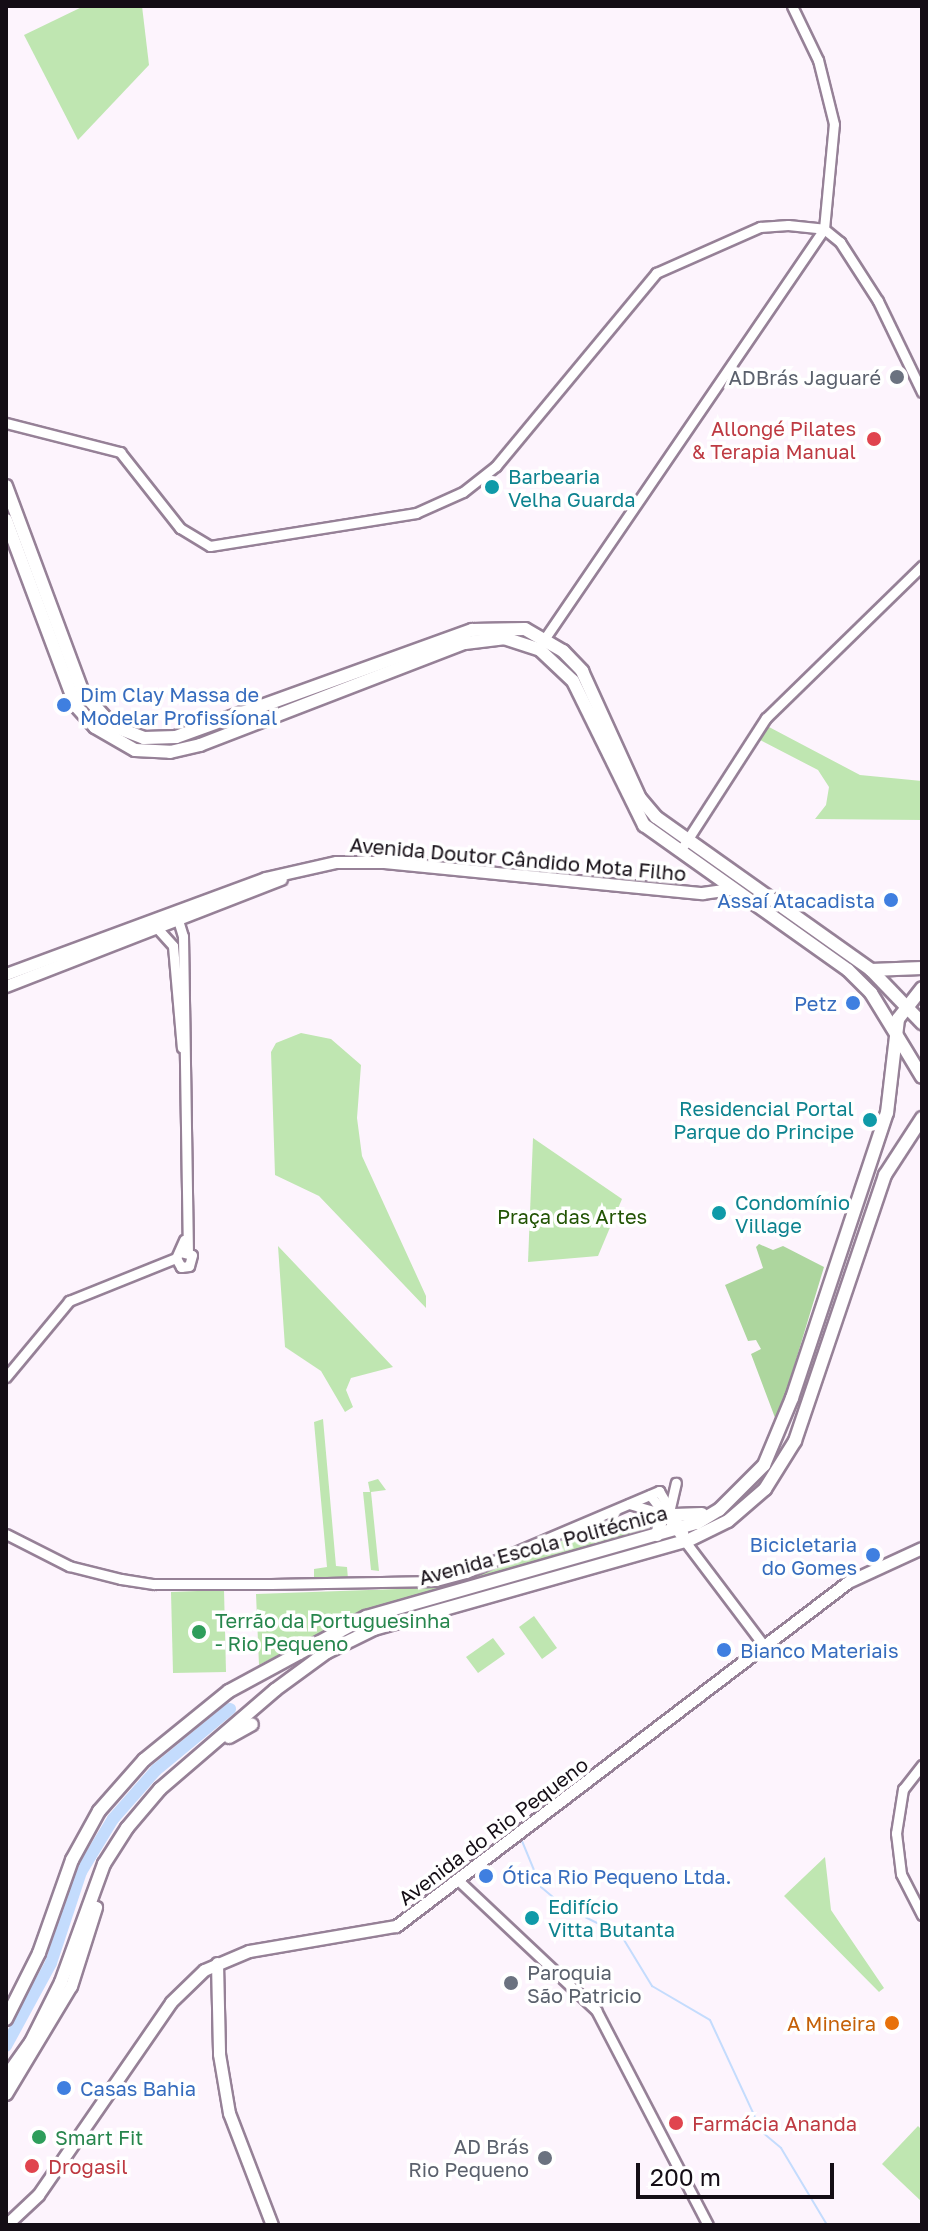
<!DOCTYPE html>
<html>
<head>
<meta charset="utf-8">
<style>
  body { margin:0 }
  #map { position:relative; width:928px; height:2231px; overflow:hidden; background:#fdf4fd; font-family:"Golos Text",sans-serif }
  div>[style] { position:absolute }
  .green>* { inset:0; background:#bfe6b1 }
  .forest>* { inset:0; background:#add69e }
  .stream>* { height:2px; margin:-1px; padding:0 1px; transform-origin:1px; border-radius:1px; background:#c4dcfd }
  .river>* { height:12px; margin:-6px; padding:0 6px; transform-origin:6px; border-radius:6px; background:#c4dcfd }
  .roads { filter:drop-shadow(2px 0 #968197) drop-shadow(-2px 0 #968197) drop-shadow(0 2px #968197) drop-shadow(0 -2px #968197) }
  .tertiary>* { height:9px; margin:-4.5px; padding:0 4.5px; transform-origin:4.5px; border-radius:4.5px; background:#fff }
  .secondary>* { height:11px; margin:-5.5px; padding:0 5.5px; transform-origin:5.5px; border-radius:5.5px; background:#fff }
  .primary>* { height:12px; margin:-6px; padding:0 6px; transform-origin:6px; border-radius:6px; background:#fff }
  .trunk>* { height:12px; margin:-6px; padding:0 6px; transform-origin:6px; border-radius:6px; background:#fff }
  .dots>* { width:22px; height:22px; translate:-50% -50%; box-sizing:border-box; border:4px solid #fff; border-radius:50% }
  span { translate:-50% -50%; white-space:nowrap; text-align:center; line-height:1.15; -webkit-text-stroke:7px #fff; paint-order:stroke }
  .worship-label { font-size:20px; color:#5b616d }
  .right { translate:-100% -50%; text-align:right }
  .left { translate:0 -50%; text-align:left }
  .health-label { font-size:20px; color:#be3a42 }
  .culture-label { font-size:20px; color:#0d838f }
  .shop-label { font-size:20px; color:#366cbe }
  .street-label { font-size:20px; color:#140d15 }
  .park-label { font-size:20px; color:#225404 }
  .leisure-label { font-size:20px; color:#27864d }
  .food-label { font-size:20px; color:#c56008 }
  .frame { position:absolute; inset:0; border:8px solid #140d15; pointer-events:none }
  .scale { position:absolute; left:636px; top:2163px; width:198px; height:36px; box-sizing:border-box; border:4px solid #140d15; border-top:0; padding-left:10px; font-size:24px; line-height:28px; white-space:nowrap; color:#140d15; -webkit-text-stroke:6px #fff; paint-order:stroke }
</style>
</head>
<body>
<div id="map">
  <div class="green">
    <div style="clip-path:polygon(84px 6px,142px 6px,149px 65px,78px 140px,24px 35px)"></div>
    <div style="clip-path:polygon(769px 727px,860px 775px,922px 781px,922px 820px,815px 819px,826px 805px,829px 787px,818px 770px,758px 739px)"></div>
    <div style="clip-path:polygon(301px 1033px,331px 1039px,361px 1065px,357px 1118px,362px 1156px,426px 1296px,426px 1308px,319px 1196px,275px 1175px,271px 1052px,276px 1043px)"></div>
    <div style="clip-path:polygon(533px 1138px,622px 1199px,598px 1256px,528px 1262px)"></div>
    <div style="clip-path:polygon(278px 1246px,393px 1367px,351px 1378px,346px 1390px,353px 1407px,345px 1412px,321px 1371px,285px 1347px)"></div>
    <div style="clip-path:polygon(323px 1419px,336px 1566px,347px 1567px,348px 1579px,314px 1579px,314px 1569px,327px 1567px,314px 1422px)"></div>
    <div style="clip-path:polygon(378px 1479px,386px 1490px,371px 1492px,379px 1571px,371px 1570px,363px 1492px,370px 1492px,368px 1482px)"></div>
    <div style="clip-path:polygon(634px 1514px,660px 1521px,657px 1531px,396px 1601px,353px 1616px,259px 1665px,256px 1594px,397px 1589px,444px 1582px)"></div>
    <div style="clip-path:polygon(224px 1590px,226px 1672px,173px 1673px,171px 1592px)"></div>
    <div style="clip-path:polygon(534px 1616px,557px 1648px,542px 1659px,519px 1627px)"></div>
    <div style="clip-path:polygon(493px 1638px,505px 1654px,478px 1673px,466px 1657px)"></div>
    <div style="clip-path:polygon(825px 1857px,831px 1910px,884px 1988px,879px 1992px,784px 1896px)"></div>
    <div style="clip-path:polygon(918px 2126px,922px 2130px,922px 2202px,882px 2164px)"></div>
  </div>
  <div class="forest">
    <div style="clip-path:polygon(759px 1244px,773px 1250px,783px 1246px,824px 1267px,777px 1423px,751px 1354px,761px 1349px,756px 1340px,748px 1341px,725px 1285px,763px 1268px,756px 1247px)"></div>
  </div>
  <div class="stream">
    <div style="left:522px;top:1841px;width:50px;rotate:67.6deg"></div>
    <div style="left:541px;top:1887px;width:31px;rotate:40deg"></div>
    <div style="left:565px;top:1907px;width:63px;rotate:26.6deg"></div>
    <div style="left:621px;top:1935px;width:60px;rotate:58.7deg"></div>
    <div style="left:652px;top:1986px;width:67px;rotate:30.4deg"></div>
    <div style="left:710px;top:2020px;width:123px;rotate:65.1deg"></div>
    <div style="left:762px;top:2132px;width:25px;rotate:40deg"></div>
    <div style="left:781px;top:2148px;width:90px;rotate:59.1deg"></div>
  </div>
  <div class="river">
    <div style="left:6px;top:2046px;width:94px;rotate:-61.5deg"></div>
    <div style="left:51px;top:1963px;width:96px;rotate:-71.8deg"></div>
    <div style="left:81px;top:1872px;width:62px;rotate:-58.9deg"></div>
    <div style="left:113px;top:1819px;width:65px;rotate:-48.7deg"></div>
    <div style="left:156px;top:1770px;width:96px;rotate:-39.5deg"></div>
  </div>
  <div class="roads">
    <div class="tertiary">
      <div style="left:6px;top:423px;width:118px;rotate:14.3deg"></div>
      <div style="left:120px;top:452px;width:97px;rotate:51.7deg"></div>
      <div style="left:180px;top:528px;width:35px;rotate:31deg"></div>
      <div style="left:210px;top:546px;width:209px;rotate:-9.1deg"></div>
      <div style="left:416px;top:513px;width:51px;rotate:-24.1deg"></div>
      <div style="left:463px;top:492px;width:42px;rotate:-38.2deg"></div>
      <div style="left:496px;top:466px;width:251px;rotate:-50.3deg"></div>
      <div style="left:656px;top:273px;width:114px;rotate:-23.9deg"></div>
      <div style="left:760px;top:227px;width:28px;rotate:-4deg"></div>
      <div style="left:788px;top:225px;width:36px;rotate:6deg"></div>
      <div style="left:824px;top:229px;width:21px;rotate:39deg"></div>
      <div style="left:840px;top:242px;width:70px;rotate:57.2deg"></div>
      <div style="left:878px;top:301px;width:101px;rotate:64.2deg"></div>
      <div style="left:545px;top:638px;width:495px;rotate:-55.7deg"></div>
      <div style="left:824px;top:229px;width:105px;rotate:-84.6deg"></div>
      <div style="left:834px;top:124px;width:66px;rotate:-104deg"></div>
      <div style="left:818px;top:60px;width:60px;rotate:-115.7deg"></div>
      <div style="left:684px;top:845px;width:151px;rotate:-57.2deg"></div>
      <div style="left:766px;top:718px;width:218px;rotate:-44.3deg"></div>
      <div style="left:178px;top:920px;width:17px;rotate:73deg"></div>
      <div style="left:183px;top:936px;width:315px;rotate:89.1deg"></div>
      <div style="left:157px;top:928px;width:24px;rotate:48deg"></div>
      <div style="left:173px;top:946px;width:102px;rotate:85deg"></div>
      <div style="left:180px;top:1252px;width:12px;rotate:14deg"></div>
      <div style="left:192px;top:1255px;width:11px;rotate:105deg"></div>
      <div style="left:189px;top:1266px;width:8px;rotate:173deg"></div>
      <div style="left:181px;top:1267px;width:10px;rotate:-119deg"></div>
      <div style="left:176px;top:1258px;width:20px;rotate:-66deg"></div>
      <div style="left:6px;top:1377px;width:99px;rotate:-50.3deg"></div>
      <div style="left:69px;top:1301px;width:115px;rotate:-21.9deg"></div>
      <div style="left:650px;top:1495px;width:189px;rotate:52.9deg"></div>
      <div style="left:629px;top:1504px;width:32px;rotate:16deg"></div>
      <div style="left:670px;top:1508px;width:26px;rotate:-77deg"></div>
      <div style="left:6px;top:1534px;width:71px;rotate:26.9deg"></div>
      <div style="left:69px;top:1566px;width:54px;rotate:14deg"></div>
      <div style="left:121px;top:1579px;width:33px;rotate:9deg"></div>
      <div style="left:154px;top:1584px;width:117px"></div>
      <div style="left:271px;top:1584px;width:165px;rotate:-1deg"></div>
      <div style="left:436px;top:1581px;width:31px;rotate:-15deg"></div>
      <div style="left:466px;top:1573px;width:210px;rotate:-23deg"></div>
      <div style="left:659px;top:1491px;width:48px;rotate:59.7deg"></div>
      <div style="left:922px;top:1765px;width:31px;rotate:128deg"></div>
      <div style="left:903px;top:1789px;width:45px;rotate:99deg"></div>
      <div style="left:896px;top:1833px;width:41px;rotate:83deg"></div>
      <div style="left:901px;top:1874px;width:46px;rotate:62.9deg"></div>
      <div style="left:458px;top:1880px;width:190px;rotate:43.3deg"></div>
      <div style="left:596px;top:2010px;width:242px;rotate:62.5deg"></div>
    </div>
    <div class="secondary">
      <div style="left:6px;top:974px;width:276px;rotate:-20.3deg"></div>
      <div style="left:265px;top:878px;width:73px;rotate:-12.7deg"></div>
      <div style="left:336px;top:862px;width:48px"></div>
      <div style="left:384px;top:862px;width:320px;rotate:5.6deg"></div>
      <div style="left:702px;top:893px;width:27px;rotate:-8deg"></div>
      <div style="left:6px;top:986px;width:295px;rotate:-21.3deg"></div>
      <div style="left:217px;top:1963px;width:91px;rotate:88.7deg"></div>
      <div style="left:219px;top:2054px;width:60px;rotate:80.4deg"></div>
      <div style="left:229px;top:2113px;width:120px;rotate:69deg"></div>
      <div style="left:6px;top:2094px;width:126px;rotate:-59deg"></div>
      <div style="left:71px;top:1986px;width:83px;rotate:-72.4deg"></div>
      <div style="left:6px;top:2225px;width:44px;rotate:-43.2deg"></div>
      <div style="left:38px;top:2195px;width:234px;rotate:-55.4deg"></div>
      <div style="left:171px;top:2002px;width:46px;rotate:-44.1deg"></div>
      <div style="left:204px;top:1970px;width:49px;rotate:-22.9deg"></div>
      <div style="left:249px;top:1951px;width:149px;rotate:-9.7deg"></div>
      <div style="left:396px;top:1926px;width:568px;rotate:-37.27deg"></div>
      <div style="left:848px;top:1582px;width:81px;rotate:-24.7deg"></div>
    </div>
    <div class="primary">
      <div style="left:6px;top:486px;width:221px;rotate:69.6deg"></div>
      <div style="left:83px;top:693px;width:45px;rotate:47.7deg"></div>
      <div style="left:113px;top:726px;width:33px;rotate:21deg"></div>
      <div style="left:144px;top:738px;width:32px;rotate:-2deg"></div>
      <div style="left:176px;top:737px;width:315px;rotate:-19.9deg"></div>
      <div style="left:472px;top:630px;width:53px;rotate:-1.1deg"></div>
      <div style="left:525px;top:629px;width:44px;rotate:30.1deg"></div>
      <div style="left:563px;top:651px;width:28px;rotate:46deg"></div>
      <div style="left:582px;top:671px;width:140px;rotate:65.5deg"></div>
      <div style="left:640px;top:798px;width:25px;rotate:50deg"></div>
      <div style="left:656px;top:817px;width:264px;rotate:35.4deg"></div>
      <div style="left:871px;top:970px;width:74px;rotate:46.1deg"></div>
      <div style="left:6px;top:520px;width:199px;rotate:69.4deg"></div>
      <div style="left:76px;top:706px;width:28px;rotate:48deg"></div>
      <div style="left:95px;top:727px;width:46px;rotate:29.9deg"></div>
      <div style="left:135px;top:750px;width:35px;rotate:3deg"></div>
      <div style="left:170px;top:752px;width:31px;rotate:-13deg"></div>
      <div style="left:200px;top:745px;width:284px;rotate:-21.1deg"></div>
      <div style="left:465px;top:643px;width:39px;rotate:-7deg"></div>
      <div style="left:504px;top:638px;width:38px;rotate:18deg"></div>
      <div style="left:540px;top:650px;width:45px;rotate:43.2deg"></div>
      <div style="left:573px;top:681px;width:161px;rotate:63.8deg"></div>
      <div style="left:644px;top:825px;width:250px;rotate:35.4deg"></div>
      <div style="left:848px;top:970px;width:33px;rotate:45deg"></div>
      <div style="left:871px;top:993px;width:48px;rotate:58.6deg"></div>
    </div>
    <div class="trunk">
      <div style="left:871px;top:970px;width:51px;rotate:-2.2deg"></div>
      <div style="left:896px;top:1034px;width:50px;rotate:58.8deg"></div>
      <div style="left:674px;top:1515px;width:28px;rotate:-2deg"></div>
      <div style="left:657px;top:1535px;width:20px;rotate:-75deg"></div>
      <div style="left:229px;top:1737px;width:26px;rotate:-29deg"></div>
      <div style="left:6px;top:2019px;width:74px;rotate:-63.4deg"></div>
      <div style="left:39px;top:1953px;width:99px;rotate:-70.5deg"></div>
      <div style="left:72px;top:1860px;width:56px;rotate:-61.1deg"></div>
      <div style="left:99px;top:1811px;width:68px;rotate:-48.6deg"></div>
      <div style="left:144px;top:1760px;width:109px;rotate:-39.1deg"></div>
      <div style="left:229px;top:1691px;width:156px;rotate:-28.4deg"></div>
      <div style="left:366px;top:1617px;width:344px;rotate:-15.9deg"></div>
      <div style="left:697px;top:1523px;width:26px;rotate:-31deg"></div>
      <div style="left:719px;top:1510px;width:64px;rotate:-45deg"></div>
      <div style="left:764px;top:1465px;width:73px;rotate:-67.3deg"></div>
      <div style="left:792px;top:1398px;width:300px;rotate:-71.6deg"></div>
      <div style="left:887px;top:1113px;width:95px;rotate:-83.3deg"></div>
      <div style="left:898px;top:1019px;width:39px;rotate:-52deg"></div>
      <div style="left:6px;top:2077px;width:43px;rotate:-54.5deg"></div>
      <div style="left:31px;top:2042px;width:67px;rotate:-63.4deg"></div>
      <div style="left:61px;top:1982px;width:126px;rotate:-70deg"></div>
      <div style="left:104px;top:1864px;width:43px;rotate:-57.4deg"></div>
      <div style="left:127px;top:1828px;width:51px;rotate:-49.8deg"></div>
      <div style="left:160px;top:1789px;width:152px;rotate:-40.7deg"></div>
      <div style="left:275px;top:1690px;width:64px;rotate:-36.2deg"></div>
      <div style="left:327px;top:1652px;width:52px;rotate:-26.1deg"></div>
      <div style="left:374px;top:1629px;width:327px;rotate:-15.8deg"></div>
      <div style="left:689px;top:1540px;width:43px;rotate:-26deg"></div>
      <div style="left:728px;top:1521px;width:49px;rotate:-40.9deg"></div>
      <div style="left:765px;top:1489px;width:57px;rotate:-58deg"></div>
      <div style="left:795px;top:1441px;width:281px;rotate:-71.3deg"></div>
      <div style="left:885px;top:1175px;width:68px;rotate:-57deg"></div>
    </div>
  </div>
  <div class="dots">
    <div style="left:897px;top:377px;background:#6b7280"></div>
    <div style="left:874px;top:439px;background:#e0444e"></div>
    <div style="left:492px;top:487px;background:#0f9aa8"></div>
    <div style="left:64px;top:705px;background:#3f7fe0"></div>
    <div style="left:891px;top:900px;background:#3f7fe0"></div>
    <div style="left:853px;top:1003px;background:#3f7fe0"></div>
    <div style="left:870px;top:1120px;background:#0f9aa8"></div>
    <div style="left:719px;top:1213px;background:#0f9aa8"></div>
    <div style="left:873px;top:1555px;background:#3f7fe0"></div>
    <div style="left:199px;top:1632px;background:#2e9e5b"></div>
    <div style="left:724px;top:1650px;background:#3f7fe0"></div>
    <div style="left:486px;top:1876px;background:#3f7fe0"></div>
    <div style="left:532px;top:1918px;background:#0f9aa8"></div>
    <div style="left:511px;top:1983px;background:#6b7280"></div>
    <div style="left:892px;top:2023px;background:#e8710a"></div>
    <div style="left:64px;top:2088px;background:#3f7fe0"></div>
    <div style="left:676px;top:2123px;background:#e0444e"></div>
    <div style="left:39px;top:2137px;background:#2e9e5b"></div>
    <div style="left:545px;top:2158px;background:#6b7280"></div>
    <div style="left:32px;top:2166px;background:#e0444e"></div>
  </div>
  <div class="worship-label">
    <span class="right" style="left:881px;top:377px">ADBrás Jaguaré</span>
    <span class="left" style="left:527px;top:1984px">Paroquia<br>São Patricio</span>
    <span class="right" style="left:529px;top:2158px">AD Brás<br>Rio Pequeno</span>
  </div>
  <div class="health-label">
    <span class="right" style="left:856px;top:440px">Allongé Pilates<br>&amp; Terapia Manual</span>
    <span class="left" style="left:692px;top:2123px">Farmácia Ananda</span>
    <span class="left" style="left:48px;top:2166px">Drogasil</span>
  </div>
  <div class="culture-label">
    <span class="left" style="left:508px;top:488px">Barbearia<br>Velha Guarda</span>
    <span class="right" style="left:854px;top:1120px">Residencial Portal<br>Parque do Principe</span>
    <span class="left" style="left:735px;top:1214px">Condomínio<br>Village</span>
    <span class="left" style="left:548px;top:1918px">Edifício<br>Vitta Butanta</span>
  </div>
  <div class="shop-label">
    <span class="left" style="left:80px;top:706px">Dim Clay Massa de<br>Modelar Profissíonal</span>
    <span class="right" style="left:875px;top:900px">Assaí Atacadista</span>
    <span class="right" style="left:837px;top:1003px">Petz</span>
    <span class="right" style="left:857px;top:1556px">Bicicletaria<br>do Gomes</span>
    <span class="left" style="left:740px;top:1650px">Bianco Materiais</span>
    <span class="left" style="left:502px;top:1876px">Ótica Rio Pequeno Ltda.</span>
    <span class="left" style="left:80px;top:2088px">Casas Bahia</span>
  </div>
  <div class="street-label">
    <span style="left:518px;top:859px;rotate:5deg">Avenida Doutor Cândido Mota Filho</span>
    <span style="left:543px;top:1545px;rotate:-15deg">Avenida Escola Politécnica</span>
    <span style="left:493px;top:1831px;rotate:-37deg">Avenida do Rio Pequeno</span>
  </div>
  <div class="park-label">
    <span style="left:572px;top:1216px">Praça das Artes</span>
  </div>
  <div class="leisure-label">
    <span class="left" style="left:215px;top:1632px">Terrão da Portuguesinha<br>- Rio Pequeno</span>
    <span class="left" style="left:55px;top:2137px">Smart Fit</span>
  </div>
  <div class="food-label">
    <span class="right" style="left:876px;top:2023px">A Mineira</span>
  </div>
  <div class="frame"></div>
  <div class="scale">200 m</div>
</div>
</body>
</html>
